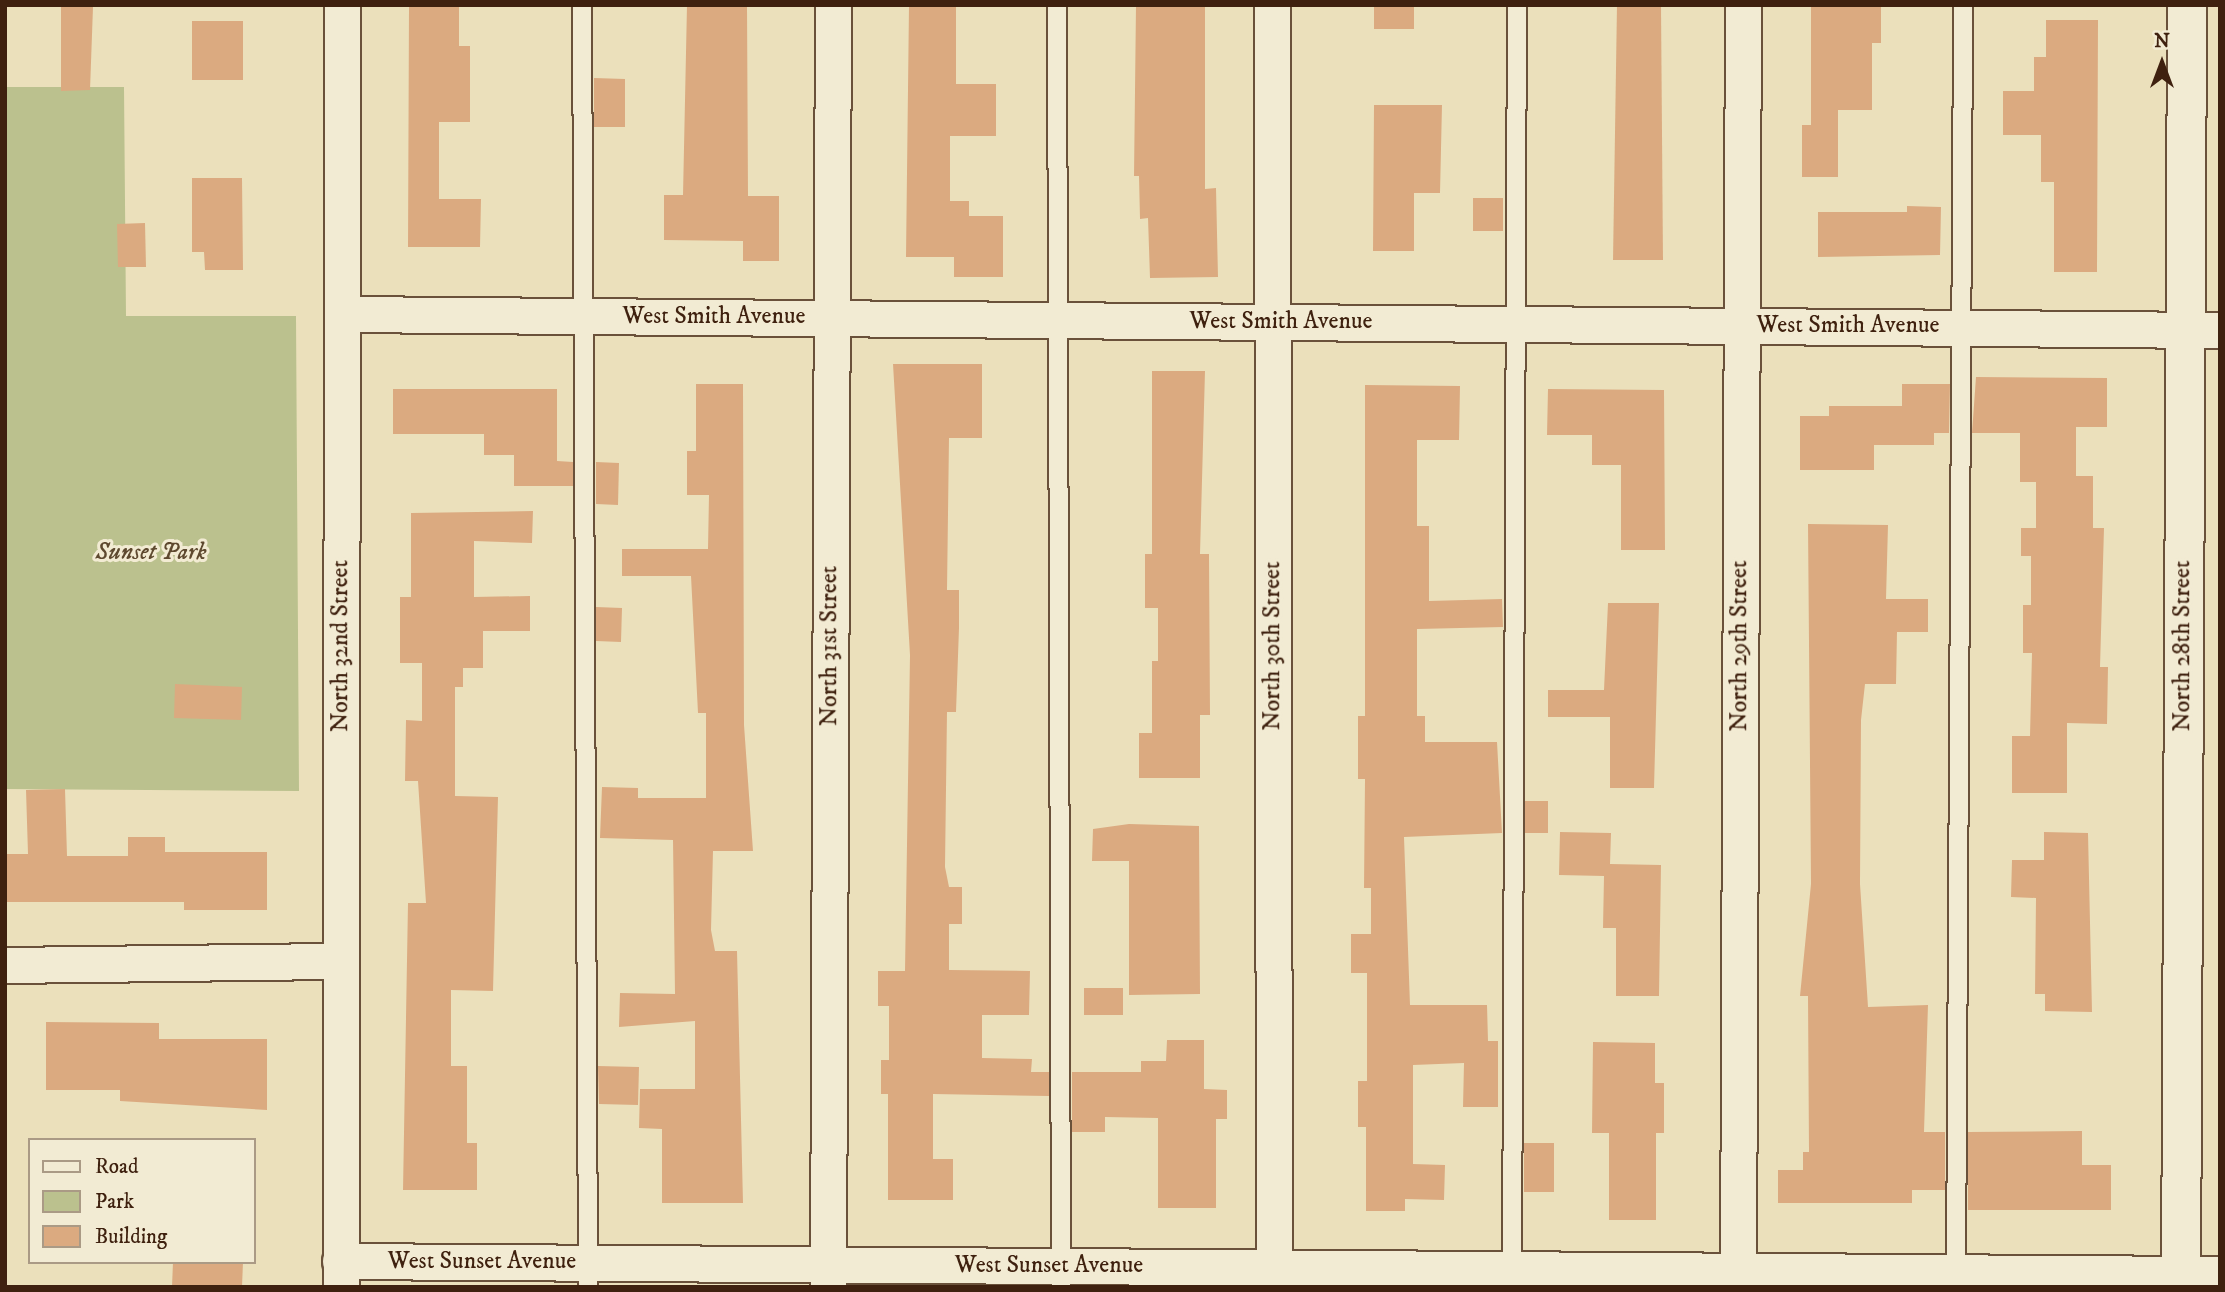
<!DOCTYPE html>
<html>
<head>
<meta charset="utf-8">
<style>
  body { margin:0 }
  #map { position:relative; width:2225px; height:1292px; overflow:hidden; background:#ebe0bb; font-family:"IM FELL DW Pica",serif }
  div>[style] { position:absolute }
  .green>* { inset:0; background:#bbc18e }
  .building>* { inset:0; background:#dbaa80 }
  .roads { filter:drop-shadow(2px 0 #6a513a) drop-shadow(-2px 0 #6a513a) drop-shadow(0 2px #6a513a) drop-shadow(0 -2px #6a513a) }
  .lane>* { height:18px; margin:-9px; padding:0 9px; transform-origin:9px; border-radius:9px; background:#f2ebd3 }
  .street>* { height:35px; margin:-17.5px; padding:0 17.5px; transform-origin:17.5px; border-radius:17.5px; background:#f2ebd3 }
  .secondary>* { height:38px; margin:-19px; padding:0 19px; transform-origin:19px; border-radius:19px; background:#f2ebd3 }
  span { translate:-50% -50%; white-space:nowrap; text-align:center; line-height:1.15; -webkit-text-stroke:6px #f2ebd3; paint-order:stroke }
  .street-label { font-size:24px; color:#3f210f }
  .park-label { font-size:24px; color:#5e492f; font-style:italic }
  .frame { position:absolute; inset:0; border:7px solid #3f210f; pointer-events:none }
  .legend { position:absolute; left:28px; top:1138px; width:228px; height:126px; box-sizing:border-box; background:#f2ebd3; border:2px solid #aa9a85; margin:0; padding:9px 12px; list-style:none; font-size:21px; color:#3f210f }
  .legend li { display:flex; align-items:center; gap:14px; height:35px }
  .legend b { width:35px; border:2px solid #aa9a85 }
  .north { position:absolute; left:2127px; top:28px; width:70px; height:70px; -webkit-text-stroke:5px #f2ebd3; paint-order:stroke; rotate:0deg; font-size:19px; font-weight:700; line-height:28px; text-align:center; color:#3f210f }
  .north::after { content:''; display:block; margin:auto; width:24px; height:32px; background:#3f210f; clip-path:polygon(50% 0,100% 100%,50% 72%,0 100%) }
</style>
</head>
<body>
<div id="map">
  <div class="green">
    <div style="clip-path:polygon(5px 87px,124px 87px,126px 316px,296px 316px,299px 791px,5px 789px)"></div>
  </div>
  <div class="building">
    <div style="clip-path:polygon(409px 5px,459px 5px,459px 46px,470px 46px,470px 122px,439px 122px,439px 199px,481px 199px,480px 247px,408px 247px)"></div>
    <div style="clip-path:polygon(687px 5px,747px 5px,748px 196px,779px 196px,779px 261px,743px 261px,743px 241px,664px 240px,664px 195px,683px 195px)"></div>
    <div style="clip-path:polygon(909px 5px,956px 5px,956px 84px,996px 84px,996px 136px,950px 136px,950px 201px,969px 201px,969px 216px,1003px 216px,1003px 277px,954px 277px,954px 257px,906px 257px)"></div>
    <div style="clip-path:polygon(1136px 5px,1205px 5px,1205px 189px,1216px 188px,1218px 277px,1150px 278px,1148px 218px,1140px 219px,1139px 176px,1134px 176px)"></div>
    <div style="clip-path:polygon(1374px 5px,1414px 5px,1414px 29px,1374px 29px)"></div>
    <div style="clip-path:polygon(1617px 5px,1661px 5px,1663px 260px,1613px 260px)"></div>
    <div style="clip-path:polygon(1811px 5px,1881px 5px,1881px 43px,1872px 43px,1872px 110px,1838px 110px,1838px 177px,1802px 177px,1802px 125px,1811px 125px)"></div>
    <div style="clip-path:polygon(61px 6px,93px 7px,90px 90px,61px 91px)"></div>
    <div style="clip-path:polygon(2046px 20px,2098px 20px,2097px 272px,2054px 272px,2054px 182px,2041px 182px,2041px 135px,2003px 135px,2003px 91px,2034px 91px,2034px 57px,2046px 57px)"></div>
    <div style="clip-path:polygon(192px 21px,243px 21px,243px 80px,192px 80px)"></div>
    <div style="clip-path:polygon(594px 78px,625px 79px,625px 127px,594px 127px)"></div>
    <div style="clip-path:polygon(1374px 105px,1442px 105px,1440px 193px,1414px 193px,1414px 251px,1373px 251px)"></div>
    <div style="clip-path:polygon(192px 178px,242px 178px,243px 270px,205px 270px,204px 252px,192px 252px)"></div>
    <div style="clip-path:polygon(1473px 198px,1503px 198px,1503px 231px,1473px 231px)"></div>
    <div style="clip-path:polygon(1907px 206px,1941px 207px,1940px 255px,1818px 257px,1818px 212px,1907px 212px)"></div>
    <div style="clip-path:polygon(145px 223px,146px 267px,118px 267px,117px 224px)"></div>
    <div style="clip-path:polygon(893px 364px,982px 364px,982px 438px,949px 438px,947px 590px,959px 590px,959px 628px,956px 712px,947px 712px,945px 867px,949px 887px,962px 887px,962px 924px,949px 924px,949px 970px,1030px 971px,1029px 1015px,982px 1015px,982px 1058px,1032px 1059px,1031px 1072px,1049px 1072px,1049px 1096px,933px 1094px,933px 1159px,953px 1159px,953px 1200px,888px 1200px,888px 1094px,881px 1094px,881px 1060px,889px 1060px,889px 1006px,878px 1006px,878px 971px,905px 971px,910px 655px)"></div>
    <div style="clip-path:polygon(1152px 371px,1205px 371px,1200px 554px,1209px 554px,1210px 715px,1200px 715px,1200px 778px,1139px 778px,1139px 733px,1152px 733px,1152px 661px,1158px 661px,1158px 608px,1145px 608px,1145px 554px,1152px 554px)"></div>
    <div style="clip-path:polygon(1976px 377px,2107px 378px,2107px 427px,2076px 427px,2076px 476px,2093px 476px,2093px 528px,2104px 528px,2100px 667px,2108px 667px,2107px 724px,2067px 723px,2067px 793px,2012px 793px,2012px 736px,2030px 736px,2032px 653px,2023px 653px,2023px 605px,2031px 605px,2031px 556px,2021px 556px,2021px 528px,2036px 528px,2036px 482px,2020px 482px,2020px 433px,1972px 433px)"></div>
    <div style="clip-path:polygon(696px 384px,743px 384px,744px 725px,753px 851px,713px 851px,711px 930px,715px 951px,737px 951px,743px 1203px,662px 1203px,662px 1129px,639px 1128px,640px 1089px,695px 1089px,695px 1021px,619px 1027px,620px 993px,675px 994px,673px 840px,600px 838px,602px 787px,638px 788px,638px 798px,706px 798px,706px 713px,698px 713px,691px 576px,622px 576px,622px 549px,708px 549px,709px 495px,687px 495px,687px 451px,696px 451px)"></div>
    <div style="clip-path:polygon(1902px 384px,1950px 384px,1949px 433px,1934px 433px,1934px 445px,1874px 445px,1874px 470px,1800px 470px,1800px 416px,1829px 416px,1829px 406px,1902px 406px)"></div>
    <div style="clip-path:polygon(1365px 385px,1460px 386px,1459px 440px,1417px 440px,1417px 526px,1429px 526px,1429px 601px,1502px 599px,1503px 627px,1417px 629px,1417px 716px,1425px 716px,1425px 742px,1497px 742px,1502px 833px,1404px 837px,1410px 1005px,1487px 1005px,1488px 1041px,1498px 1041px,1498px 1107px,1463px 1107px,1464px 1063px,1413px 1065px,1413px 1164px,1445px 1165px,1444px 1200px,1405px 1199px,1405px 1211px,1366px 1211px,1366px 1127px,1358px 1127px,1358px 1081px,1367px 1081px,1367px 973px,1351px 973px,1351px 934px,1371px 934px,1371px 888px,1364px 888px,1365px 779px,1358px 779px,1358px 716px,1365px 716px)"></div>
    <div style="clip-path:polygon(393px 389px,557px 389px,557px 461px,573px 462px,573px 486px,514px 486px,514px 455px,484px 455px,484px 434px,393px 434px)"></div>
    <div style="clip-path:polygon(1548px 389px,1664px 390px,1665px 550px,1621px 550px,1621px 465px,1592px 465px,1592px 435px,1547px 435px)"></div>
    <div style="clip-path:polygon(596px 462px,619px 463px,618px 505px,596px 504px)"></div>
    <div style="clip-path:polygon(533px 511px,532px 543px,474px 541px,474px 597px,530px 596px,530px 631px,483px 631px,483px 668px,463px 668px,463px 687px,455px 687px,455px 796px,498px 797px,493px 991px,451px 990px,451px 1066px,467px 1066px,467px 1143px,477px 1143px,477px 1190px,403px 1190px,408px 903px,426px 903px,418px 781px,405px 781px,406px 720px,422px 721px,422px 663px,400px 663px,400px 597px,411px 597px,411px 513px)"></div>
    <div style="clip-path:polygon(1808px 524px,1888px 525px,1886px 599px,1928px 599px,1928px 632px,1897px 632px,1896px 684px,1865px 684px,1861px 720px,1860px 884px,1868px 1007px,1928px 1005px,1924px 1132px,1945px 1132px,1945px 1190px,1912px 1190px,1912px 1203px,1778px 1203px,1778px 1170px,1803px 1170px,1803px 1152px,1809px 1152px,1808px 996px,1800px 996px,1811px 884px)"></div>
    <div style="clip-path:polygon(1608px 603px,1659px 603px,1654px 788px,1610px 788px,1610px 717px,1548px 717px,1548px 690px,1604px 690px)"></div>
    <div style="clip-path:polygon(596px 607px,622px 608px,621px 642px,596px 641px)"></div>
    <div style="clip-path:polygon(175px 684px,242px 687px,241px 720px,174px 718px)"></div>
    <div style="clip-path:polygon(65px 789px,67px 856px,128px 856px,128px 837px,165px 837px,165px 852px,267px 852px,267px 910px,184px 910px,184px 902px,5px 902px,5px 854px,28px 854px,26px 790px)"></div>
    <div style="clip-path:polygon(1525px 801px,1548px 801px,1548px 833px,1525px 833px)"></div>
    <div style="clip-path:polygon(1129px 824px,1199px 826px,1200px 994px,1129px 995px,1129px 861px,1092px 861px,1093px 829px)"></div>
    <div style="clip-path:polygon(1560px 832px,1611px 833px,1610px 864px,1661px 865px,1659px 996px,1616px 996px,1616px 928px,1603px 928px,1604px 876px,1559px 875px)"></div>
    <div style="clip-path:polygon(2044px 832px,2088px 833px,2092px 1012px,2045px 1011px,2045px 994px,2035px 994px,2036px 898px,2011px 897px,2012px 860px,2044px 860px)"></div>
    <div style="clip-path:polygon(1084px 988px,1123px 988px,1123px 1015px,1084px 1015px)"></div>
    <div style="clip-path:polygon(46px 1022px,159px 1023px,159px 1039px,267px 1039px,267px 1110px,120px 1101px,120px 1090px,46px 1090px)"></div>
    <div style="clip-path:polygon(1167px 1040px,1204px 1040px,1204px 1089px,1227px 1090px,1227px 1119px,1216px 1119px,1216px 1208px,1158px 1208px,1158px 1118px,1105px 1117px,1105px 1132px,1072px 1132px,1072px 1072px,1141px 1072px,1141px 1061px,1166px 1061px)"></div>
    <div style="clip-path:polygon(1593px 1042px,1655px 1043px,1655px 1083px,1664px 1083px,1664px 1133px,1656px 1133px,1656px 1220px,1609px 1220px,1609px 1133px,1592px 1133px)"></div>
    <div style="clip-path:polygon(598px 1066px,639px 1067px,638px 1105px,599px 1104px)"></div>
    <div style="clip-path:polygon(2082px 1131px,2082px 1165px,2111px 1165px,2111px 1210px,1968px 1210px,1968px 1132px)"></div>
    <div style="clip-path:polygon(1524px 1143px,1554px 1143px,1554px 1192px,1524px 1192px)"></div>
    <div style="clip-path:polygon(173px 1262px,243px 1262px,242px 1287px,172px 1287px)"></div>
  </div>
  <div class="roads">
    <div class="lane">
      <div style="left:582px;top:5px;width:1282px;rotate:89.73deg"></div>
      <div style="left:1057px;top:5px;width:1282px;rotate:89.82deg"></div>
      <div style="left:1956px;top:1276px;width:1271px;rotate:-89.68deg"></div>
      <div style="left:1512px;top:1287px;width:1282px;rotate:-89.78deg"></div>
    </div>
    <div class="street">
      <div style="left:1272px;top:5px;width:1282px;rotate:89.91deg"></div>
      <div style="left:343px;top:314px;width:1877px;rotate:0.49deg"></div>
      <div style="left:5px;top:965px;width:334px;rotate:-0.7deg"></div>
      <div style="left:340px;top:1261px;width:1880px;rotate:0.4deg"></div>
      <div style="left:341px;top:1287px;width:1282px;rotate:-89.96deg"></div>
      <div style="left:828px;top:1287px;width:1282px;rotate:-89.78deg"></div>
      <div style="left:1738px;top:1287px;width:1282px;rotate:-89.78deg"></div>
    </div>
    <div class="secondary">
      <div style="left:2181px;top:1287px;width:1282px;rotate:-89.73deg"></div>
    </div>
  </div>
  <div class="street-label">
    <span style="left:714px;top:317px">West Smith Avenue</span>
    <span style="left:1281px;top:322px">West Smith Avenue</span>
    <span style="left:1848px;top:326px">West Smith Avenue</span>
    <span style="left:341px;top:646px;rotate:-90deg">North 32nd Street</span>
    <span style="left:830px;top:646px;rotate:-90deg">North 31st Street</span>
    <span style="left:1273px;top:646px;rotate:-90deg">North 30th Street</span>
    <span style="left:1740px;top:646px;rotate:-90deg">North 29th Street</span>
    <span style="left:2183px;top:646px;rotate:-90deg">North 28th Street</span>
    <span style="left:482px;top:1262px">West Sunset Avenue</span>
    <span style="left:1049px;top:1266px">West Sunset Avenue</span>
  </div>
  <div class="park-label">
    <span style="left:151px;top:553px">Sunset Park</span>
  </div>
  <div class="frame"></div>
  <ul class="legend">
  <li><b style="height:9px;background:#f2ebd3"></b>Road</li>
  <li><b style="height:19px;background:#bbc18e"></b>Park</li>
  <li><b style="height:19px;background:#dbaa80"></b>Building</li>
  </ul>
  <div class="north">N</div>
</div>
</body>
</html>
